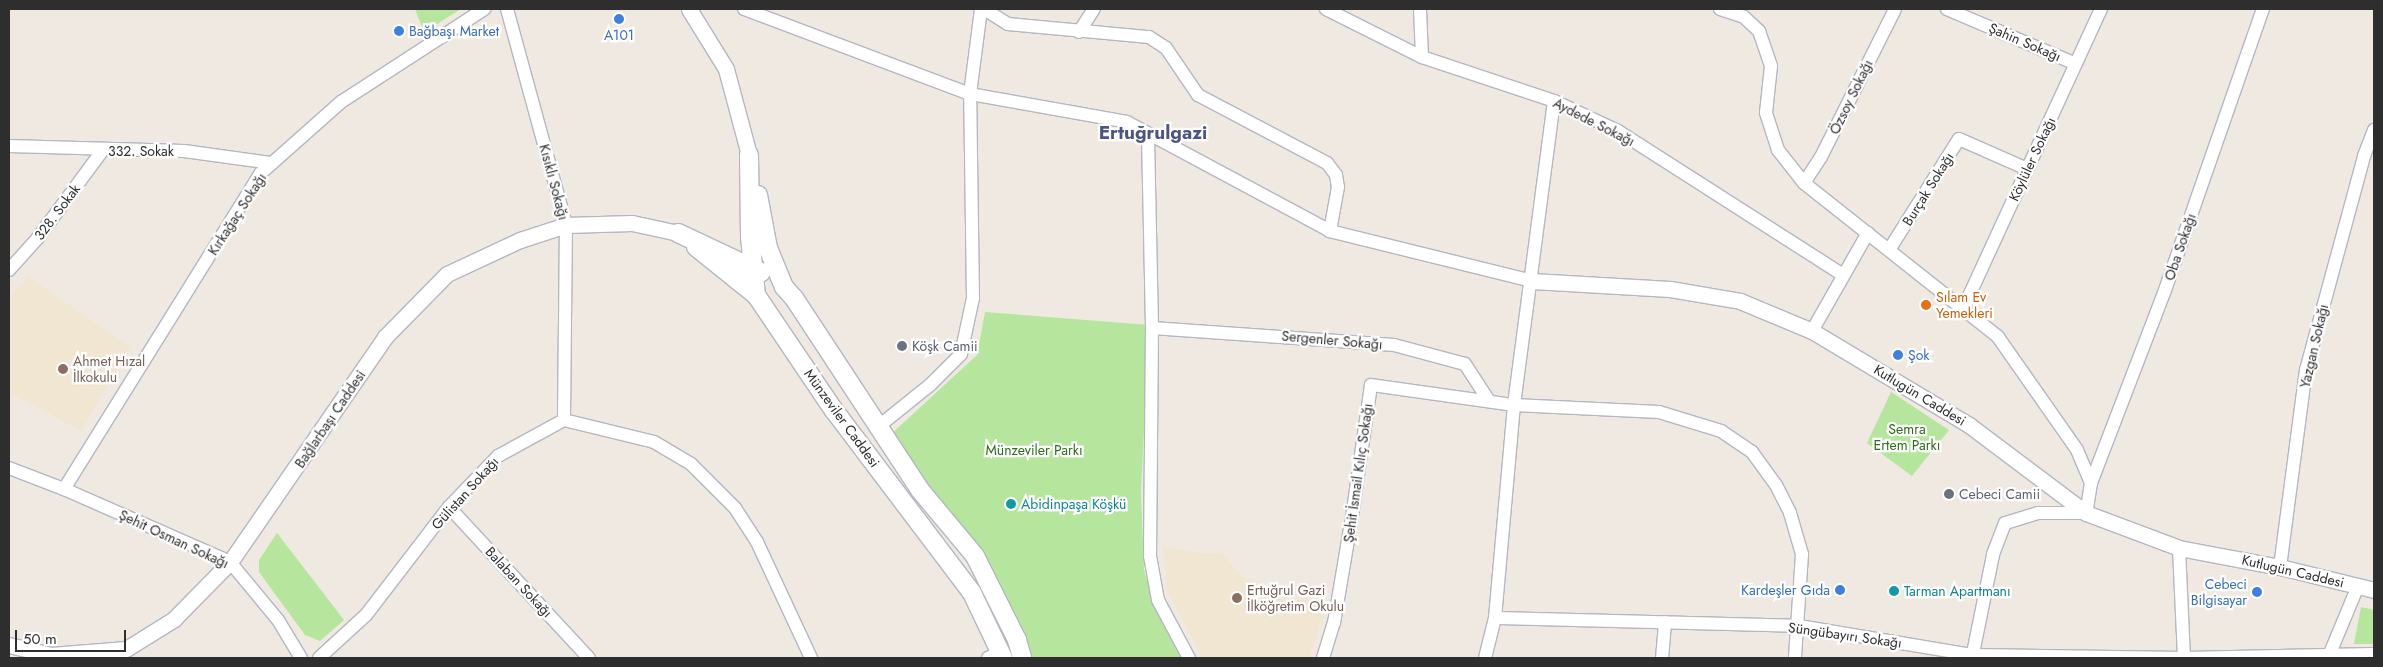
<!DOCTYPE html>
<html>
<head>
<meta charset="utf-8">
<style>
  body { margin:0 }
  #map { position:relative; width:2383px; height:667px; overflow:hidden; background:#efe9e1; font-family:Jost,sans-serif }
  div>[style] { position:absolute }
  .education>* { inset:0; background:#f0e6d1 }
  .green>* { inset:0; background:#b6e59e }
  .roads { filter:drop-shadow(1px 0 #b4b7c1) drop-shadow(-1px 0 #b4b7c1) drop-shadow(0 1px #b4b7c1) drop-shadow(0 -1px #b4b7c1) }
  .minor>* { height:12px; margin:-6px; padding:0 6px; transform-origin:6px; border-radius:6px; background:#fff }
  .tertiary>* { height:15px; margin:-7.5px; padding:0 7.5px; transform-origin:7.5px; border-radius:7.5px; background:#fff }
  .secondary>* { height:18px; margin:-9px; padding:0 9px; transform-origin:9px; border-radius:9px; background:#fff }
  .dots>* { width:14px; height:14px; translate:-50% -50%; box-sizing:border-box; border:2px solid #fff; border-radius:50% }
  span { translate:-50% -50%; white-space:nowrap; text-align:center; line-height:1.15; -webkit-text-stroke:4.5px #fff; paint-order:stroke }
  .shop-label { font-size:14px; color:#366cbe }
  .left { translate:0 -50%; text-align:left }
  .right { translate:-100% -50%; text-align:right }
  .street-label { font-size:14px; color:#2e2e2e }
  .food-label { font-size:14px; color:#c56008 }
  .worship-label { font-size:14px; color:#5b616d }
  .education-label { font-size:14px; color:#785e54 }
  .park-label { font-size:14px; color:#2c6e1b }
  .culture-label { font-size:14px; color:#0d838f }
  .district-label { font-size:19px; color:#4d5680; font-weight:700 }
  .frame { position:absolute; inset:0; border:10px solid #2e2e2e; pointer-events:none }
  .scale { position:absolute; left:15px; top:630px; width:111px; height:22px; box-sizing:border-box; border:2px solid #2e2e2e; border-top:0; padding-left:6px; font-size:15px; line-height:18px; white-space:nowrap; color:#2e2e2e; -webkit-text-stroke:4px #fff; paint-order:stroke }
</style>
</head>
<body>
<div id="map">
  <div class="education">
    <div style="clip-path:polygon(28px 277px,130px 346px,81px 431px,9px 392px,9px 299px)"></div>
    <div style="clip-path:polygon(1163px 546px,1200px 553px,1222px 553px,1241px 576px,1277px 593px,1328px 603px,1309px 658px,1202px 658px,1167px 590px)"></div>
  </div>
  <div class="green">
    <div style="clip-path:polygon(415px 9px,461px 9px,424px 32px)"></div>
    <div style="clip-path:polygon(985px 312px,1149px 325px,1141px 492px,1144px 570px,1155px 607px,1182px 658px,1025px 658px,1020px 636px,888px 437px,977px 355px)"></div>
    <div style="clip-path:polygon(1891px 392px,1949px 430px,1912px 476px,1867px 443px)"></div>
    <div style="clip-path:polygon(277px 533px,344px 620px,320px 641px,305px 635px,259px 572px,259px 560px)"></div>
    <div style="clip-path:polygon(2361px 607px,2374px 610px,2374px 644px,2354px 644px)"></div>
  </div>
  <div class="roads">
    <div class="minor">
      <div style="left:507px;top:9px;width:224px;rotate:74.7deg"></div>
      <div style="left:566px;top:225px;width:195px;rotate:90.6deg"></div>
      <div style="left:744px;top:9px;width:241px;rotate:20.6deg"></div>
      <div style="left:970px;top:94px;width:159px;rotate:10.1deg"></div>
      <div style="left:1127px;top:122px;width:230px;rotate:28.2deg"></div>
      <div style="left:1330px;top:231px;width:208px;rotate:13.9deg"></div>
      <div style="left:984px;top:9px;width:28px;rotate:32deg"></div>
      <div style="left:1008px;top:24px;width:142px;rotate:5.3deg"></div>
      <div style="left:1149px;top:37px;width:20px;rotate:33deg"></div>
      <div style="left:1166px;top:48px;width:57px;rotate:55.8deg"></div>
      <div style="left:1198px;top:95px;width:146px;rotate:27.8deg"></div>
      <div style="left:1327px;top:163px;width:15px;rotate:53deg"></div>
      <div style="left:1336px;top:175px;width:12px;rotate:81deg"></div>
      <div style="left:1338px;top:187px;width:45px;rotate:100.3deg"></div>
      <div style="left:1326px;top:9px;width:107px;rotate:26.6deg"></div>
      <div style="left:1422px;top:57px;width:139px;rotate:18.4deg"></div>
      <div style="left:1554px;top:101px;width:71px;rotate:25.1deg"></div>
      <div style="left:1618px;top:131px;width:267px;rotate:32.6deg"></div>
      <div style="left:1420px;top:9px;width:48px;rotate:87.6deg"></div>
      <div style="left:1720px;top:9px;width:25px;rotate:18deg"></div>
      <div style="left:1744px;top:17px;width:21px;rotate:43deg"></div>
      <div style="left:1759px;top:31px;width:37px;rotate:71deg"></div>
      <div style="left:1771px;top:66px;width:47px;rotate:96.1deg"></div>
      <div style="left:1766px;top:113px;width:39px;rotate:72deg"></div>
      <div style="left:1778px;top:150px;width:42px;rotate:51.8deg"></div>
      <div style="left:1804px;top:183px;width:248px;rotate:38.4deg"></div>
      <div style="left:1998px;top:337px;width:138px;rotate:55deg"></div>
      <div style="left:2077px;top:450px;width:36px;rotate:67deg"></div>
      <div style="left:2091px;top:483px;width:30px;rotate:99deg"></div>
      <div style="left:2086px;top:513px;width:48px;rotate:180deg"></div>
      <div style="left:2038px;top:513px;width:34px;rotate:163deg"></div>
      <div style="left:2005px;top:523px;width:34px;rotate:111deg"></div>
      <div style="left:1993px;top:555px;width:105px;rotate:101.5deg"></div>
      <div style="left:1947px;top:9px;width:140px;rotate:23.1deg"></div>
      <div style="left:1079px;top:32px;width:27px;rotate:-57deg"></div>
      <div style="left:1554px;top:101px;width:307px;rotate:97.5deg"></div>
      <div style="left:1514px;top:405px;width:145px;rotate:2.8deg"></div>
      <div style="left:1659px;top:412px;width:65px;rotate:17deg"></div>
      <div style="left:1721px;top:431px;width:37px;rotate:34deg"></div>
      <div style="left:1752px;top:452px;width:41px;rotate:54deg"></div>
      <div style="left:1776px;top:485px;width:31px;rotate:63deg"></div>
      <div style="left:1790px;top:513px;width:43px;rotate:73.7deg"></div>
      <div style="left:1802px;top:554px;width:104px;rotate:93.9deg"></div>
      <div style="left:1148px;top:136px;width:192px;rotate:88.8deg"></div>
      <div style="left:1152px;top:328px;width:228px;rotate:90.5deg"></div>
      <div style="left:1150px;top:556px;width:45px;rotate:79.7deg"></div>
      <div style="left:1158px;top:600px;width:66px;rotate:61.9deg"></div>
      <div style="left:9px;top:146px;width:175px;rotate:1.6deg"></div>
      <div style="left:184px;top:151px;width:89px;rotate:7.8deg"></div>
      <div style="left:1804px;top:183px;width:31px;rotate:-57deg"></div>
      <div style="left:1821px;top:157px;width:165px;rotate:-63.4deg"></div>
      <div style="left:1889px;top:250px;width:131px;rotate:-57.8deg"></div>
      <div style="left:1959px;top:139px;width:74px;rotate:23.8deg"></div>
      <div style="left:9px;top:270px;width:42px;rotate:-47.9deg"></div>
      <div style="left:37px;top:239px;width:109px;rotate:-53.5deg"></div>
      <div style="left:1963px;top:309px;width:330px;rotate:-65.3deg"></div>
      <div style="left:1152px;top:328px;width:243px;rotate:4deg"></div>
      <div style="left:1394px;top:345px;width:73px;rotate:15deg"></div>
      <div style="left:1465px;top:364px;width:44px;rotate:57deg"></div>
      <div style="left:1812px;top:331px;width:113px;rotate:-60.3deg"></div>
      <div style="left:879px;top:426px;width:65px;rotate:-38.8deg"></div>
      <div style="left:930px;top:385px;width:44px;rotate:-45deg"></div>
      <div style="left:961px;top:354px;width:57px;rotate:-77.9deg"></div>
      <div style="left:973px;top:298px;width:204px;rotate:-90.8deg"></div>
      <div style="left:970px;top:94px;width:86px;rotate:-82.6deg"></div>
      <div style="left:9px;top:468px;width:59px;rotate:20.9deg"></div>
      <div style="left:64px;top:489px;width:181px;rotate:23.7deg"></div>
      <div style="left:230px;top:562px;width:75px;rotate:50.4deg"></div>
      <div style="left:278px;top:620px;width:44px;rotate:58.8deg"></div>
      <div style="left:2091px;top:483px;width:207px;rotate:-69deg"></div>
      <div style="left:2165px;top:290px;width:298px;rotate:-70.8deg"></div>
      <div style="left:64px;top:489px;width:372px;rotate:-58.1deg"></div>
      <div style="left:261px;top:173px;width:107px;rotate:-41.6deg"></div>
      <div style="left:341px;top:102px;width:171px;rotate:-33deg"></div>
      <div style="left:449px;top:507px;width:206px;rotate:47.2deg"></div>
      <div style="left:2179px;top:548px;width:110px;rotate:87.4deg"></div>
      <div style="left:2280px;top:567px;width:199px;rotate:-82.5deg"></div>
      <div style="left:2306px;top:370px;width:222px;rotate:-74.8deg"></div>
      <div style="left:2364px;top:156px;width:28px;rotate:-69deg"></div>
      <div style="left:1495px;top:618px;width:304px;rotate:1.5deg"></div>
      <div style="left:1799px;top:626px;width:175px;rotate:9.5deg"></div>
      <div style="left:1972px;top:655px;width:212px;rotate:0.8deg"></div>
      <div style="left:2184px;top:658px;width:190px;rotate:-1.2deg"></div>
      <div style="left:319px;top:658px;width:64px;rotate:-42.5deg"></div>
      <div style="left:366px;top:615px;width:136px;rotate:-52.5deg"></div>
      <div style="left:449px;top:507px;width:71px;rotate:-46.1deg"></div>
      <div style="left:498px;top:456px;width:75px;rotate:-28.6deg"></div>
      <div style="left:564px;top:420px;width:93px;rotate:13.7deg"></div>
      <div style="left:654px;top:442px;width:43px;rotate:30.7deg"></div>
      <div style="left:691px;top:464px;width:62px;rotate:45deg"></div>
      <div style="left:735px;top:508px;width:40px;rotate:57.1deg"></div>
      <div style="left:757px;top:542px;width:128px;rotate:65deg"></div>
      <div style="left:988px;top:658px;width:14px;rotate:-25deg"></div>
      <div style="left:1323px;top:658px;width:37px;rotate:-73deg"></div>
      <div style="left:1334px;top:623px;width:108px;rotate:-80.4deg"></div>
      <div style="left:1352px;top:517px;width:133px;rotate:-81.8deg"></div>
      <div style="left:1371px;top:385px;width:144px;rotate:8deg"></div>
      <div style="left:1514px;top:405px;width:214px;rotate:95.1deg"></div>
      <div style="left:1495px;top:618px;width:41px;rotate:104deg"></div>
      <div style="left:1662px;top:658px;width:36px;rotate:-85deg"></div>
      <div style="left:2328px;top:658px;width:78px;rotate:-67.4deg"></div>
    </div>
    <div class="tertiary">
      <div style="left:689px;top:9px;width:70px;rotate:58.3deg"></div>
      <div style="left:726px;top:69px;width:89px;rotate:75deg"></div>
      <div style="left:1532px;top:281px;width:138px;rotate:3.3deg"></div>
      <div style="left:1670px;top:289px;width:71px;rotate:9.7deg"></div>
      <div style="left:1740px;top:301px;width:78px;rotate:22.6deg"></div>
      <div style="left:1812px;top:331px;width:183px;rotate:30.9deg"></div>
      <div style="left:1969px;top:425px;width:146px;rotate:36.9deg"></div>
      <div style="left:2086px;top:513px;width:99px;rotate:20.6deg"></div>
      <div style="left:2179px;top:548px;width:103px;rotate:10.7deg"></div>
      <div style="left:2280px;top:567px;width:97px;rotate:13.7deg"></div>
      <div style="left:9px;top:645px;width:43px;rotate:13.4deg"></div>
      <div style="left:51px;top:655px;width:75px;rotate:-4.6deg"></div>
      <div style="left:126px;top:649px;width:57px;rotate:-32deg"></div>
      <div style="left:174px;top:619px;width:80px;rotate:-45.5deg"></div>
      <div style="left:230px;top:562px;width:273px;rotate:-55.4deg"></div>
      <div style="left:385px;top:337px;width:88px;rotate:-45.5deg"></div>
      <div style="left:447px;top:274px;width:81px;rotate:-25deg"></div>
      <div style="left:520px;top:240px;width:48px;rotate:-18.1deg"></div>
      <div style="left:566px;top:225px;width:66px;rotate:-1.7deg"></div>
      <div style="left:632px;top:223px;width:47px;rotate:12.3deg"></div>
    </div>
    <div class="secondary">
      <div style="left:749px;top:155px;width:82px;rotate:89.3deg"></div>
      <div style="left:750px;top:237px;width:58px;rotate:84.1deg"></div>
      <div style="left:756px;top:295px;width:138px;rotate:56deg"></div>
      <div style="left:833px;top:409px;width:231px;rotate:52.9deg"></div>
      <div style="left:972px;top:593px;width:72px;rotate:64.5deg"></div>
      <div style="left:758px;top:195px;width:54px;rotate:79.3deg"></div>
      <div style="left:768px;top:248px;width:42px;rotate:67.7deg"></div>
      <div style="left:784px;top:287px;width:15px;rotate:48deg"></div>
      <div style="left:794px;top:298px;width:230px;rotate:56.7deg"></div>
      <div style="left:920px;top:490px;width:86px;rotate:50.2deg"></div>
      <div style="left:975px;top:556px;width:94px;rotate:63.4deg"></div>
      <div style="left:1017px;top:640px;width:19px;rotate:74deg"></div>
      <div style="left:678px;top:233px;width:92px;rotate:25.2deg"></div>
      <div style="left:696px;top:247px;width:77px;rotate:38.7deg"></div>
    </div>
  </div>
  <div class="dots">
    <div style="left:619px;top:19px;background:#3f7fe0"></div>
    <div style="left:399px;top:31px;background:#3f7fe0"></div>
    <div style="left:1926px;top:305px;background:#e8710a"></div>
    <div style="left:902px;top:346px;background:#6b7280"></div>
    <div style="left:1898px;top:355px;background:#3f7fe0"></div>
    <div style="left:63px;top:369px;background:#8d6e63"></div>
    <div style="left:1949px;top:494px;background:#6b7280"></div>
    <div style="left:1011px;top:504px;background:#0f9aa8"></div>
    <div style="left:1840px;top:590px;background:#3f7fe0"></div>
    <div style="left:1894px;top:591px;background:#0f9aa8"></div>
    <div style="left:2257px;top:592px;background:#3f7fe0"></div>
    <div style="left:1237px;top:598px;background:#8d6e63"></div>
  </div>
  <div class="shop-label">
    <span class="left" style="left:409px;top:31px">Bağbaşı Market</span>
    <span style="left:619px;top:35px">A101</span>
    <span class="left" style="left:1908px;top:355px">Şok</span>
    <span class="right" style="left:2247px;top:592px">Cebeci<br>Bilgisayar</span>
    <span class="right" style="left:1830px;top:590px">Kardeşler Gıda</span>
  </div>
  <div class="street-label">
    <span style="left:2025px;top:42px;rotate:23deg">Şahin Sokağı</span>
    <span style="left:1851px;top:97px;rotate:-64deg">Özsoy Sokağı</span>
    <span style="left:1594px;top:122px;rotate:27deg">Aydede Sokağı</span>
    <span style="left:141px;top:151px">332. Sokak</span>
    <span style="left:2032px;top:159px;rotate:-65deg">Köylüler Sokağı</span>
    <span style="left:554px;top:182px;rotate:75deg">Kısıklı Sokağı</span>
    <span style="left:1928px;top:189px;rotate:-58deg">Burçak Sokağı</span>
    <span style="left:57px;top:212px;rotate:-53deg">328. Sokak</span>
    <span style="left:237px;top:214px;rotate:-57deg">Kırkağaç Sokağı</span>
    <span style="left:2180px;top:247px;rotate:-71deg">Oba Sokağı</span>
    <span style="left:1332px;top:340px;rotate:5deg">Sergenler Sokağı</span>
    <span style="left:2314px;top:346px;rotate:-77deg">Yazgan Sokağı</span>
    <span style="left:1920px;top:395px;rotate:31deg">Kutlugün Caddesi</span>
    <span style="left:842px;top:418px;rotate:54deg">Münzeviler Caddesi</span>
    <span style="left:330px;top:419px;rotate:-56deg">Bağlarbaşı Caddesi</span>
    <span style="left:1358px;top:473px;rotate:-82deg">Şehit İsmail Kılıç Sokağı</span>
    <span style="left:465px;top:493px;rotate:-48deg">Gülistan Sokağı</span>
    <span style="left:174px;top:539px;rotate:25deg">Şehit Osman Sokağı</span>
    <span style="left:2293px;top:571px;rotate:13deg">Kutlugün Caddesi</span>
    <span style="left:519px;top:582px;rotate:47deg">Balaban Sokağı</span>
    <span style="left:1845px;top:635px;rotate:8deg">Süngübayırı Sokağı</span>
  </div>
  <div class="food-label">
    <span class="left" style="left:1936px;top:305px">Sılam Ev<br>Yemekleri</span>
  </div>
  <div class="worship-label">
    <span class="left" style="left:912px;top:346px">Köşk Camii</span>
    <span class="left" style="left:1959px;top:494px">Cebeci Camii</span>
  </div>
  <div class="education-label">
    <span class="left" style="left:73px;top:369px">Ahmet Hızal<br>İlkokulu</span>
    <span class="left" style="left:1247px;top:598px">Ertuğrul Gazi<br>İlköğretim Okulu</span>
  </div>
  <div class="park-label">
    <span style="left:1907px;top:437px">Semra<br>Ertem Parkı</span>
    <span style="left:1034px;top:450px">Münzeviler Parkı</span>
  </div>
  <div class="culture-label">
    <span class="left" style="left:1021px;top:504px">Abidinpaşa Köşkü</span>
    <span class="left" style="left:1904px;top:591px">Tarman Apartmanı</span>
  </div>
  <div class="district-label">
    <span style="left:1153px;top:133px">Ertuğrulgazi</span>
  </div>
  <div class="frame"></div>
  <div class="scale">50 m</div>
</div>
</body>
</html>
